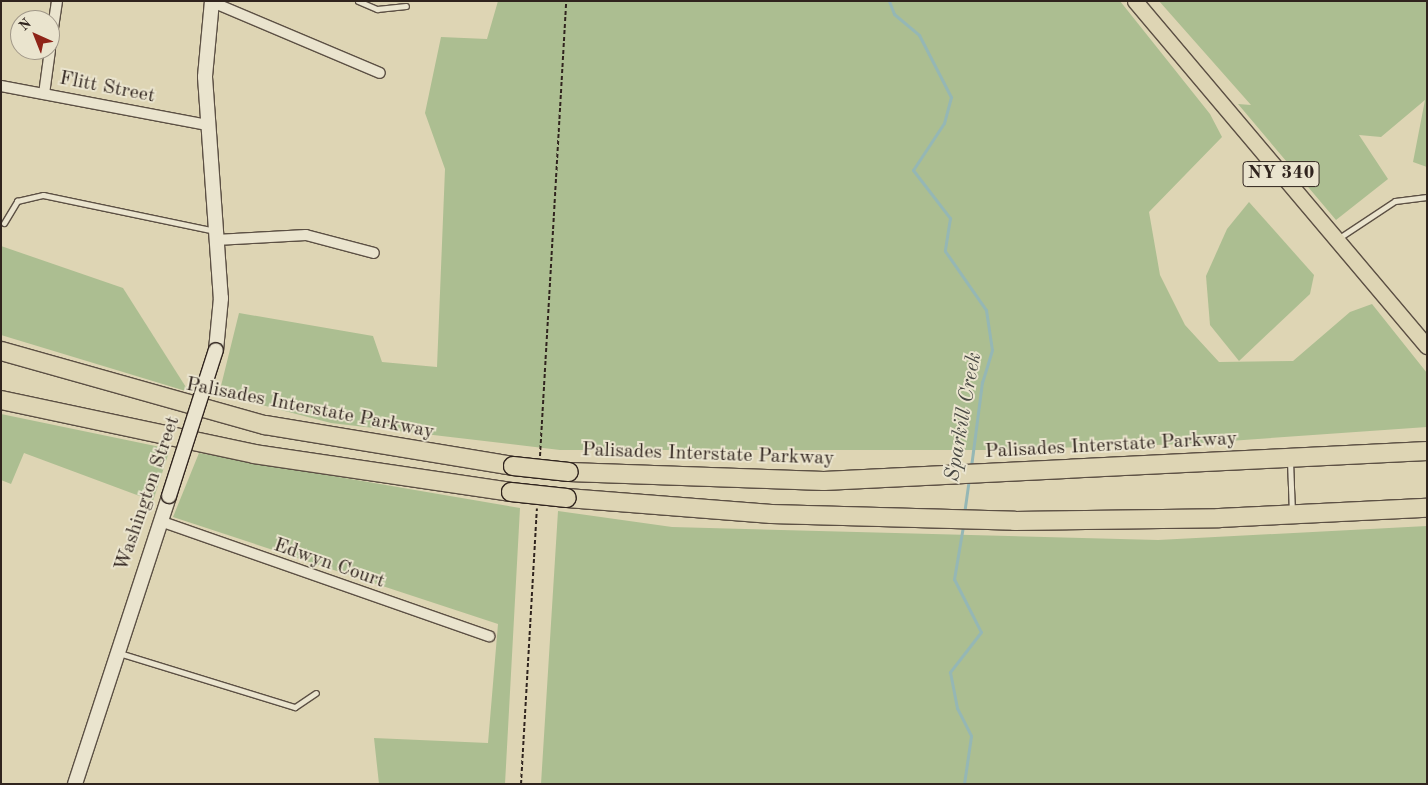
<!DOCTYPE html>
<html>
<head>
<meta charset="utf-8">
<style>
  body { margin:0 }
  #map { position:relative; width:1428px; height:785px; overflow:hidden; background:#ded5b4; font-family:"Old Standard TT",serif }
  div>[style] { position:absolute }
  .green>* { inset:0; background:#acbe91 }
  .stream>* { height:3px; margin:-1.5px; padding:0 1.5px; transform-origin:1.5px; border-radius:1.5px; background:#95b7b5 }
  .path>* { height:2px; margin-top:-1px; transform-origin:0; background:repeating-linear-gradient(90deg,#30241e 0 4px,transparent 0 6.5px) }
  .roads { filter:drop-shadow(1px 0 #5c5044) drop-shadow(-1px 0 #5c5044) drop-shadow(0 1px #5c5044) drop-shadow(0 -1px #5c5044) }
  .service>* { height:5px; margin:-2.5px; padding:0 2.5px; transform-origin:2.5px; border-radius:2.5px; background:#eae4ce }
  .minor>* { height:10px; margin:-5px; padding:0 5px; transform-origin:5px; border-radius:5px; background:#eae4ce }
  .secondary>* { height:14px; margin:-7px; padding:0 7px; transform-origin:7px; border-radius:7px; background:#eae4ce }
  .primary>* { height:15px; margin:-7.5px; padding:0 7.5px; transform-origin:7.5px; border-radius:7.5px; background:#ded5b4 }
  .motorway>* { height:18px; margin:-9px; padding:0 9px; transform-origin:9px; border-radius:9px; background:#ded5b4 }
  .bridges { filter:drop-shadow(1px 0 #30241e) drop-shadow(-1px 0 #30241e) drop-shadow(0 1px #30241e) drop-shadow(0 -1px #30241e) }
  .secondary-bridge>* { height:14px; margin:-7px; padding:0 7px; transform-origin:7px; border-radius:7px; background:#eae4ce }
  .motorway-bridge>* { height:18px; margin:-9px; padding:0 9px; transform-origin:9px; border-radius:9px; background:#ded5b4 }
  span { translate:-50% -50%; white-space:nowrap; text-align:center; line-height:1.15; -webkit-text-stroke:4px #eae4ce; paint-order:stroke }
  .shield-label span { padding:1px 4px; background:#eae4ce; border:1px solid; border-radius:4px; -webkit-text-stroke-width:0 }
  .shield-label { font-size:19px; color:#30241e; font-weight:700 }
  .street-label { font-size:20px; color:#30241e }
  .water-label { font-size:21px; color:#494944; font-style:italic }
  .frame { position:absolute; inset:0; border:2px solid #30241e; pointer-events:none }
  .north { position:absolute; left:10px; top:10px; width:50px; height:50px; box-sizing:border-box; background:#eae4ce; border:1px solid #a09788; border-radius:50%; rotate:316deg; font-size:14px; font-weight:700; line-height:20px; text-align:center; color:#30241e }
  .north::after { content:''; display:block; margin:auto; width:18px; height:22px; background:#8f2418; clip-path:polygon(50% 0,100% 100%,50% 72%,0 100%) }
</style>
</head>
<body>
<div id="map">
  <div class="green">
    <div style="clip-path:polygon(498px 1px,1120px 1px,1210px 114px,1222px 137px,1149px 212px,1160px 275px,1185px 325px,1219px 362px,1293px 361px,1350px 312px,1372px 304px,1427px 373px,1427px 427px,1187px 444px,986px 450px,560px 450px,331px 423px,219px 394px,239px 313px,373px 336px,382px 362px,437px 367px,445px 169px,425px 113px,441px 37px,487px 39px)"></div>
    <div style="clip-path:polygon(1159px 1px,1427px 1px,1427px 167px,1413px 162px,1425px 100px,1381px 137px,1359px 135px,1388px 179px,1336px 220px,1238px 104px,1251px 105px)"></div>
    <div style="clip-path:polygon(1249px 202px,1314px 275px,1310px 294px,1239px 361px,1210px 325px,1206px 276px,1227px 229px)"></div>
    <div style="clip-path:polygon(1px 246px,123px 288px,189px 392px,1px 335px)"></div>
    <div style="clip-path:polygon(1px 414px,170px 449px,153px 501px,24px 453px,11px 484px,1px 480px)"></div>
    <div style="clip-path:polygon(199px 453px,520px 508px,505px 784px,379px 784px,374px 738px,488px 743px,498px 624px,173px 517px)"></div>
    <div style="clip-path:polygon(558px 511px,672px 527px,1158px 540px,1427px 526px,1427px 784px,541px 784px)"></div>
  </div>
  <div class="stream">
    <div style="left:889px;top:1px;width:14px;rotate:69deg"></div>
    <div style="left:894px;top:14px;width:33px;rotate:40deg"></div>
    <div style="left:919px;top:35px;width:70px;rotate:62.7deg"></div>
    <div style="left:951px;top:97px;width:27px;rotate:105deg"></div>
    <div style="left:944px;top:123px;width:56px;rotate:123.4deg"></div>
    <div style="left:913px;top:170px;width:61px;rotate:52.4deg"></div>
    <div style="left:950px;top:218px;width:33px;rotate:99deg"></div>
    <div style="left:945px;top:251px;width:72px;rotate:55.2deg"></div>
    <div style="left:986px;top:310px;width:40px;rotate:81.5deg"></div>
    <div style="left:992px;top:350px;width:34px;rotate:107deg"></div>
    <div style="left:982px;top:382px;width:86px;rotate:97.4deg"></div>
    <div style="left:964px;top:514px;width:35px;rotate:-82deg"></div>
    <div style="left:963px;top:526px;width:54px;rotate:99.6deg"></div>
    <div style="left:954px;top:579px;width:59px;rotate:63deg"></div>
    <div style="left:981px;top:632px;width:51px;rotate:127.8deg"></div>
    <div style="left:950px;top:672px;width:37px;rotate:79deg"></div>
    <div style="left:957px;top:708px;width:31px;rotate:63deg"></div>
    <div style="left:971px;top:736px;width:49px;rotate:98.3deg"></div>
  </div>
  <div class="path">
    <div style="left:540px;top:456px;width:456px;rotate:-86.7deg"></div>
    <div style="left:521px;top:784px;width:276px;rotate:-86.7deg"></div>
  </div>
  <div class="roads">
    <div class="service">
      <div style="left:358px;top:1px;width:21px;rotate:23deg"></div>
      <div style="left:377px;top:9px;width:29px;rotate:-6deg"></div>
      <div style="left:4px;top:223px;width:26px;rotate:-59deg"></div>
      <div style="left:17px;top:201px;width:27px;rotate:-13deg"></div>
      <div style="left:43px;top:195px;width:176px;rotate:11.8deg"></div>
      <div style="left:1339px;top:238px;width:67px;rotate:-33.5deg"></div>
      <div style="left:1395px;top:201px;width:32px;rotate:-7deg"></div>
      <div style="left:1290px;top:461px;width:52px;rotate:87.8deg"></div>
      <div style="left:119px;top:653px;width:184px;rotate:17.1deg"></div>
      <div style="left:295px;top:707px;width:25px;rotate:-34deg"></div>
    </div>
    <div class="minor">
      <div style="left:212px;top:2px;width:182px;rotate:22.9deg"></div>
      <div style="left:50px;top:48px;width:48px;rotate:-81.5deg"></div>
      <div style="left:1px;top:86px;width:210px;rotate:10.7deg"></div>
      <div style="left:44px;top:94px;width:44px;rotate:-82.2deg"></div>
      <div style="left:216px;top:240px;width:90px;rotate:-3.2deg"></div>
      <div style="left:306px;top:235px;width:70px;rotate:14.8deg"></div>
      <div style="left:160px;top:521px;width:349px;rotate:19.3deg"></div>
    </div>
    <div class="secondary">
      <div style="left:212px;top:1px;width:76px;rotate:95.3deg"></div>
      <div style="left:205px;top:77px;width:222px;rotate:85.9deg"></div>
      <div style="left:221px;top:298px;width:52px;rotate:95.5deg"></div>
      <div style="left:75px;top:784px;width:303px;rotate:-71.9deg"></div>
    </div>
    <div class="primary">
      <div style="left:1135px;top:1px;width:452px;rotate:49.8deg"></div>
    </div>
    <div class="motorway">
      <div style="left:1px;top:351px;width:274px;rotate:15.7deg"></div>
      <div style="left:265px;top:425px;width:251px;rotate:9.4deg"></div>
      <div style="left:1px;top:400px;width:259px;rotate:12deg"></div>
      <div style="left:254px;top:454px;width:260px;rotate:8.4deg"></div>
      <div style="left:569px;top:472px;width:255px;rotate:2deg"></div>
      <div style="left:824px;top:481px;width:604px;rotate:-2.85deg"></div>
      <div style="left:567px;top:498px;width:205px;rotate:4.5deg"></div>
      <div style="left:771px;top:514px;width:244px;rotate:1.6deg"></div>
      <div style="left:1015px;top:521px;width:204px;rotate:-0.8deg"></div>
      <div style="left:1219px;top:518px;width:208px;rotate:-2.8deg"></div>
    </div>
  </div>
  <div class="bridges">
    <div class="secondary-bridge">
      <div style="left:169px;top:496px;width:153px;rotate:-72.2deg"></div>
    </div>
    <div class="motorway-bridge">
      <div style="left:513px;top:466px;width:56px;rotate:6.1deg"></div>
      <div style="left:511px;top:492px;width:56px;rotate:6.1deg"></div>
    </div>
  </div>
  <div class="shield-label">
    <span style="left:1281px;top:174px">NY 340</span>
  </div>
  <div class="street-label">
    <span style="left:107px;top:88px;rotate:11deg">Flitt Street</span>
    <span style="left:310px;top:409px;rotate:11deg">Palisades Interstate Parkway</span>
    <span style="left:1111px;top:446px;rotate:-3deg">Palisades Interstate Parkway</span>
    <span style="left:708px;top:455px;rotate:2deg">Palisades Interstate Parkway</span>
    <span style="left:148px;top:494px;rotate:-71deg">Washington Street</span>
    <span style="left:329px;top:564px;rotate:19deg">Edwyn Court</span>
  </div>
  <div class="water-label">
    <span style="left:964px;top:417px;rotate:-80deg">Sparkill Creek</span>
  </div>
  <div class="frame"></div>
  <div class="north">N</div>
</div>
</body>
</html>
